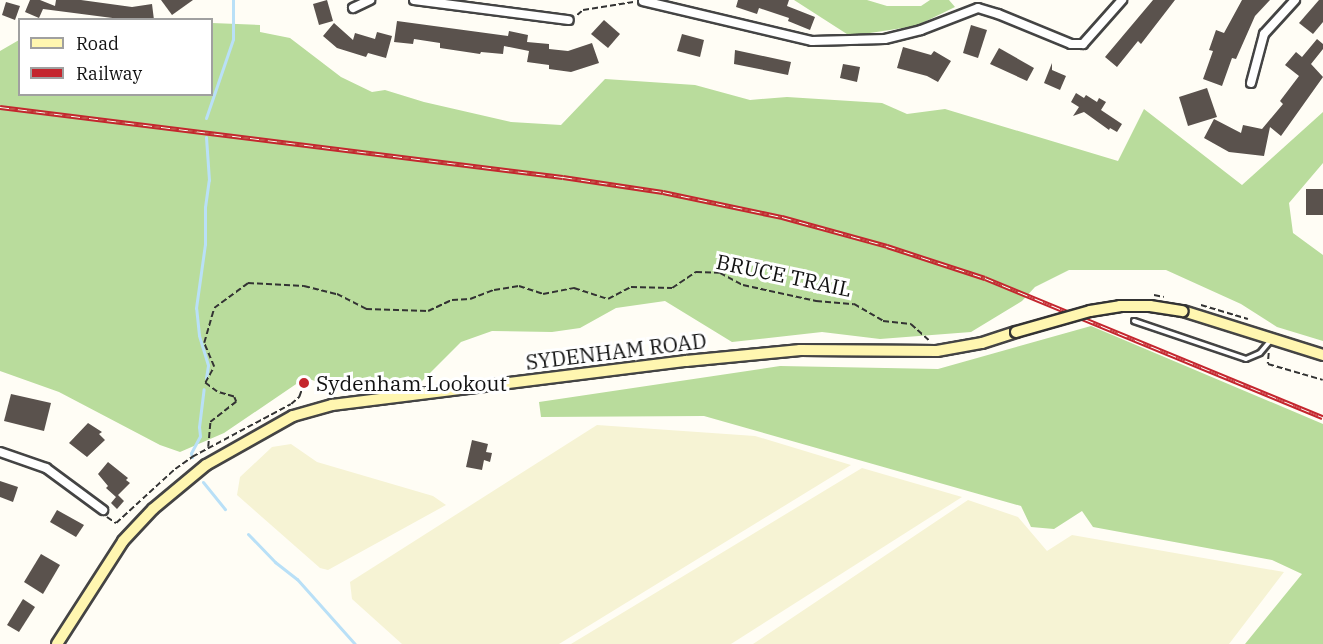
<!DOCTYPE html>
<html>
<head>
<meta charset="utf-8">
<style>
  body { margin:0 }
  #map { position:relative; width:1323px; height:644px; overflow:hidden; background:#fffdf5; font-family:"IBM Plex Serif",serif }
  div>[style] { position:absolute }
  .farmland>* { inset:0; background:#f6f3d4 }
  .forest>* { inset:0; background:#b9dc9c }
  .stream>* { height:3px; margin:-1.5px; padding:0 1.5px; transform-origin:1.5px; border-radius:1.5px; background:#b9e0f7 }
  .building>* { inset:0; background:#5a524d }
  .path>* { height:1.5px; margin-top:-0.75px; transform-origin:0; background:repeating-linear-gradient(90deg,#333 0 6px,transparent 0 9px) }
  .roads { filter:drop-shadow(2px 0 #444) drop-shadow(-2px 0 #444) drop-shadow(0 2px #444) drop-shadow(0 -2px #444) }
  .lane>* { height:4px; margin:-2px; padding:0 2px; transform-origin:2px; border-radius:2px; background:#fff }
  .street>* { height:8px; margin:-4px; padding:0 4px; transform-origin:4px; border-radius:4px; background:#fff }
  .secondary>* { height:10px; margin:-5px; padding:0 5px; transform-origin:5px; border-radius:5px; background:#fff6b0 }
  .rail>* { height:5px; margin-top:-2.5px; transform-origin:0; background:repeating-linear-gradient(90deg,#fff 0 9px,#c4262e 0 18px); box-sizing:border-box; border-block:2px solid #c4262e }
  .path-bridge>* { height:1.5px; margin-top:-0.75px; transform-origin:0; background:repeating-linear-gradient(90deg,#333 0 6px,transparent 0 9px) }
  .bridges { filter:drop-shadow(2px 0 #333) drop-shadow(-2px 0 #333) drop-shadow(0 2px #333) drop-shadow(0 -2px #333) }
  .secondary-bridge>* { height:10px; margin:-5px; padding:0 5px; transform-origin:5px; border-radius:5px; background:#fff6b0 }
  .dots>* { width:16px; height:16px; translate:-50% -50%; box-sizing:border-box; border:3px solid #fff; border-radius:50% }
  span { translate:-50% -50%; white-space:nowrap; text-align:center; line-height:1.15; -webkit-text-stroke:6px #fff; paint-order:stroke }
  .street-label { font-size:21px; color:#111 }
  .poi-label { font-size:21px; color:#111 }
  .left { translate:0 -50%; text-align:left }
  .legend { position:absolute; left:18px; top:18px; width:195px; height:78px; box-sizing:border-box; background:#fff; border:2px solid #a0a0a0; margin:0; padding:8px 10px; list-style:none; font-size:18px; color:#111 }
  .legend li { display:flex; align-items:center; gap:12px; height:30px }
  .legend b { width:30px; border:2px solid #a0a0a0 }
</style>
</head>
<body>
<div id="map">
  <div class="farmland">
    <div style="clip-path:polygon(597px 425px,755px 436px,851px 465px,559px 644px,402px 644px,352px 599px,350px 582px)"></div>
    <div style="clip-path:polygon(291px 444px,317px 462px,433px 496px,446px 505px,328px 570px,320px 568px,237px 495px,240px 477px,272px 447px)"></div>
    <div style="clip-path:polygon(862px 468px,962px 497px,731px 644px,571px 644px)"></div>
    <div style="clip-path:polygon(968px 500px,1018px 517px,1047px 551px,1072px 535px,1284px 572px,1229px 644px,753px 644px)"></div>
  </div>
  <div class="forest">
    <div style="clip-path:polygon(794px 0,867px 0,887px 6px,921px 6px,930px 0,949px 0,955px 7px,916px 26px,850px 36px)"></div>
    <div style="clip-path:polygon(212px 23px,260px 25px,260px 32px,290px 38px,341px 77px,372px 92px,385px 90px,424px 102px,511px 122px,561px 125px,605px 79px,695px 85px,750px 100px,787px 97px,882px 103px,907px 114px,945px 109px,1118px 161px,1144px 109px,1242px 185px,1323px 112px,1323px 163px,1289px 203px,1293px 233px,1323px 255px,1323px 341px,1277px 327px,1241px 304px,1166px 270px,1069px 270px,1035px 287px,1022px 301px,971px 332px,880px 339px,822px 332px,732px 342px,665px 301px,616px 308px,580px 328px,552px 332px,492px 331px,461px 342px,420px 383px,329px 385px,305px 378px,224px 433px,180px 452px,160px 445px,59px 392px,0 371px,0 51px,19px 40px,20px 94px,212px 94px)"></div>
    <div style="clip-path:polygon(1091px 326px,1323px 424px,1323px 644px,1245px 644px,1302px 574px,1272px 560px,1093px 527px,1082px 511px,1054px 529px,1031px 527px,1021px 506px,704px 416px,541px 417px,539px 402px,780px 366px,938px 369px)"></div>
  </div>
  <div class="stream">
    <div style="left:206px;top:118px;width:83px;rotate:-71.1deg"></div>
    <div style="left:233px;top:39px;width:39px;rotate:-90deg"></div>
    <div style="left:206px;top:378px;width:13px;rotate:-81deg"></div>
    <div style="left:208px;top:365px;width:31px;rotate:-107deg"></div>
    <div style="left:199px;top:335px;width:27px;rotate:-96deg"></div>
    <div style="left:196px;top:308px;width:65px;rotate:-82deg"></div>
    <div style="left:205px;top:244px;width:37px;rotate:-90deg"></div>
    <div style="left:205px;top:207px;width:27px;rotate:-82deg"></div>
    <div style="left:209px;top:180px;width:43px;rotate:-94deg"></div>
    <div style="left:192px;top:457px;width:4px;rotate:-104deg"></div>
    <div style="left:191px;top:453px;width:19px;rotate:-62deg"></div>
    <div style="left:200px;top:436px;width:9px;rotate:-96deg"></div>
    <div style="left:199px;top:427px;width:38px;rotate:-83deg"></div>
    <div style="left:203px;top:482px;width:35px;rotate:51deg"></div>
    <div style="left:248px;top:534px;width:39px;rotate:46deg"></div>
    <div style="left:275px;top:562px;width:28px;rotate:38deg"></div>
    <div style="left:297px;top:579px;width:87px;rotate:48.3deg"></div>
  </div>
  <div class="building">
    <div style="clip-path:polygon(30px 0,40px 0,55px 6px,56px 0,81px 0,132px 7px,152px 4px,154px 20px,128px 20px,43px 9px,39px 18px,25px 12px)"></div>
    <div style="clip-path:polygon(161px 0,193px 0,172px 15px)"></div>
    <div style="clip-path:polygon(327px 0,333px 21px,319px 25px,313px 4px)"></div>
    <div style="clip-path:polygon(738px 0,789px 0,787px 6px,815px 17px,810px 30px,788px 21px,789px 18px,759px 8px,757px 14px,736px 7px)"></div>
    <div style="clip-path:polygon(1153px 0,1175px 0,1141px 44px,1138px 41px,1117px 67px,1105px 57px)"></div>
    <div style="clip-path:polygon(1242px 0,1270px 0,1255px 16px,1236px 59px,1232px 58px,1222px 86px,1203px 79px,1213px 51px,1209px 50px,1216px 30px,1224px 33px)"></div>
    <div style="clip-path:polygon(1319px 0,1323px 0,1323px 22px,1313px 34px,1299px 23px)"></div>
    <div style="clip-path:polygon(6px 2px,20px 6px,15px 20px,2px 15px)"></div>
    <div style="clip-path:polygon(604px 20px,620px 34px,608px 48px,591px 34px)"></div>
    <div style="clip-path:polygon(397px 21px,508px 36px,509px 31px,528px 35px,527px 42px,549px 44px,549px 49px,568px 51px,592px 43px,599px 63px,571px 72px,549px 69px,549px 65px,527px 62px,529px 51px,504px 46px,503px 54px,481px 52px,480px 54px,440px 48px,440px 43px,414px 39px,413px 44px,394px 42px)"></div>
    <div style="clip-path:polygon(334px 23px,353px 40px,355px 33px,375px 39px,377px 32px,392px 36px,386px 58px,368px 53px,366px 57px,337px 48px,323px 36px)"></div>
    <div style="clip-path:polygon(971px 25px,987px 30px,978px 58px,963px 53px)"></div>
    <div style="clip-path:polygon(682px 34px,704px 40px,700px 57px,677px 51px)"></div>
    <div style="clip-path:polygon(1317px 39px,1323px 44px,1323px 49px,1311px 64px,1323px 77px,1281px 136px,1270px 127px,1264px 156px,1229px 152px,1204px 138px,1214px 119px,1241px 133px,1243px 125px,1262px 129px,1283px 104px,1280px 101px,1299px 76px,1285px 65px,1296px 52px,1302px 57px)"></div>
    <div style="clip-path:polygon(903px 47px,931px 55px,934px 51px,951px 61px,938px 82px,927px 76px,897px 68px)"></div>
    <div style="clip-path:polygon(999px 48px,1034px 68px,1027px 81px,990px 64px)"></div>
    <div style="clip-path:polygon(735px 50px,791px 62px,788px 75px,734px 64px)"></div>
    <div style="clip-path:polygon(1052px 63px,1052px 70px,1066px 76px,1060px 90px,1044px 83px)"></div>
    <div style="clip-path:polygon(843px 64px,860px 67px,857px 82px,840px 78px)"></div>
    <div style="clip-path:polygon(1207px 88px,1217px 117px,1188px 126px,1179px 97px)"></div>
    <div style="clip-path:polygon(1076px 93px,1084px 98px,1086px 95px,1097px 102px,1099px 98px,1106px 102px,1101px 110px,1122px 124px,1117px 132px,1110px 128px,1109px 130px,1084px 112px,1073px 116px,1079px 107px,1071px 102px)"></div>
    <div style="clip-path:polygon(1306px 189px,1323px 189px,1323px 215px,1306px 215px)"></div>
    <div style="clip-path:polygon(11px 394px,51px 403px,44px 431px,4px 421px)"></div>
    <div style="clip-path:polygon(88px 423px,102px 432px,99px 434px,105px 440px,87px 457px,69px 443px)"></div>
    <div style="clip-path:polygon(472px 440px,488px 444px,486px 452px,492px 453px,490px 462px,484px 460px,482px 470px,466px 467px)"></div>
    <div style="clip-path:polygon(108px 462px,128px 478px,126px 480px,130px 483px,118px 495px,124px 501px,117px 509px,111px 503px,116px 497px,106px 488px,108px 486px,98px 474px)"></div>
    <div style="clip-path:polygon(0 481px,18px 487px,13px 502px,0 497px)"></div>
    <div style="clip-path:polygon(57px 510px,84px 525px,76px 537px,50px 522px)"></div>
    <div style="clip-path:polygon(41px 554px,60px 565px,43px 594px,24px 582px)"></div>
    <div style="clip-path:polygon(23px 599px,35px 607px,19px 632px,7px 625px)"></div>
  </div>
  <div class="path">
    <div style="left:577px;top:15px;width:8px;rotate:-40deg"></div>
    <div style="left:583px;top:10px;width:51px;rotate:-9.1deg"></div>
    <div style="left:1201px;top:305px;width:49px;rotate:16.6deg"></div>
    <div style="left:1269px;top:353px;width:11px;rotate:95deg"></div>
    <div style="left:1268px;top:364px;width:57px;rotate:16.2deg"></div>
    <div style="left:208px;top:447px;width:25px;rotate:-85deg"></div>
    <div style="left:210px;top:422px;width:33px;rotate:-38deg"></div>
    <div style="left:236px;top:402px;width:5px;rotate:-112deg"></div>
    <div style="left:234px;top:397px;width:18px;rotate:-164deg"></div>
    <div style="left:217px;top:392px;width:15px;rotate:-143deg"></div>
    <div style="left:205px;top:383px;width:18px;rotate:-61deg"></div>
    <div style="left:214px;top:367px;width:26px;rotate:-113deg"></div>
    <div style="left:204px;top:343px;width:36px;rotate:-74deg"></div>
    <div style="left:214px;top:308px;width:42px;rotate:-36.3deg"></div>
    <div style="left:248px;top:283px;width:56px;rotate:3.1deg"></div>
    <div style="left:304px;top:286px;width:34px;rotate:14deg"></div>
    <div style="left:337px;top:294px;width:33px;rotate:27deg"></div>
    <div style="left:366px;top:309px;width:62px;rotate:1.8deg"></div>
    <div style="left:428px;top:311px;width:26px;rotate:-25deg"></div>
    <div style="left:452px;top:300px;width:18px;rotate:-3deg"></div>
    <div style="left:470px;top:299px;width:26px;rotate:-21deg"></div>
    <div style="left:494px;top:290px;width:25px;rotate:-9deg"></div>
    <div style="left:519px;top:286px;width:25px;rotate:18deg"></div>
    <div style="left:543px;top:294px;width:32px;rotate:-11deg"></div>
    <div style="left:574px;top:288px;width:36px;rotate:18deg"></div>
    <div style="left:608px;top:299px;width:26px;rotate:-28deg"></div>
    <div style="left:631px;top:287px;width:41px;rotate:1.4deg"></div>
    <div style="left:672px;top:288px;width:29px;rotate:-34deg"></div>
    <div style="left:696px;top:272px;width:24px;rotate:2deg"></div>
    <div style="left:720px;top:273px;width:26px;rotate:28deg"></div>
    <div style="left:743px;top:285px;width:75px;rotate:12.4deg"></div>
    <div style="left:816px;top:301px;width:38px;rotate:5deg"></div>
    <div style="left:854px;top:304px;width:34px;rotate:30deg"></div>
    <div style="left:883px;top:321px;width:28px;rotate:6deg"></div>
    <div style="left:911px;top:324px;width:24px;rotate:42deg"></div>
    <div style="left:107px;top:517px;width:11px;rotate:34deg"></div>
    <div style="left:116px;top:523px;width:80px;rotate:-42.5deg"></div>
    <div style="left:175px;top:469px;width:21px;rotate:-35deg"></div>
    <div style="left:192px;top:457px;width:112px;rotate:-28.2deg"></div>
    <div style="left:291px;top:404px;width:11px;rotate:-41deg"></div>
    <div style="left:299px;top:397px;width:15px;rotate:-70deg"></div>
  </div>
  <div class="roads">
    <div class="lane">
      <div style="left:1134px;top:321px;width:118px;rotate:18.7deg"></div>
      <div style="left:1246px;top:359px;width:15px;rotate:-23deg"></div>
      <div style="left:1260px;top:353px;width:17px;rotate:-50deg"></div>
    </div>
    <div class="street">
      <div style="left:414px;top:0;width:156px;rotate:7.4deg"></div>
      <div style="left:643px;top:1px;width:174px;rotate:13.3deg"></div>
      <div style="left:812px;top:41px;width:73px;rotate:-1.6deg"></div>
      <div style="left:885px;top:39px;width:37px;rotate:-14deg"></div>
      <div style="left:921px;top:30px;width:61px;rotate:-21.1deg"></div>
      <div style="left:978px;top:8px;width:21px;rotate:17deg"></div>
      <div style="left:998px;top:14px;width:79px;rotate:22.3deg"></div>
      <div style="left:1071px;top:44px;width:12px"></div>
      <div style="left:1083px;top:44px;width:59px;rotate:-48.4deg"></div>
      <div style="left:353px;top:8px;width:19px;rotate:-25deg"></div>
      <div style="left:1251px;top:83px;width:51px;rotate:-75.1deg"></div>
      <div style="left:1264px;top:34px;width:46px;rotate:-47.6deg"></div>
      <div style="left:0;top:452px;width:49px;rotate:19.2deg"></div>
      <div style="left:46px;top:468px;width:71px;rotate:36.4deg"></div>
    </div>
    <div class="secondary">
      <div style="left:1183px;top:311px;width:147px;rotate:17.4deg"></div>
      <div style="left:57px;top:644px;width:122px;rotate:-57.3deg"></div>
      <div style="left:123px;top:541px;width:44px;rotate:-46.8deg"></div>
      <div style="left:153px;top:509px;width:69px;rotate:-39.7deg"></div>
      <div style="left:206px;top:465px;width:100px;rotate:-29.4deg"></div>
      <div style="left:293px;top:416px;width:41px;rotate:-15.8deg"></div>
      <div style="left:332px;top:405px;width:357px;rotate:-7.1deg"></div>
      <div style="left:686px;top:361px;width:115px;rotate:-5.5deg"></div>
      <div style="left:800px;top:350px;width:137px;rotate:0.4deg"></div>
      <div style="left:937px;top:351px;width:46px;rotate:-10.1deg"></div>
      <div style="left:982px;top:343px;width:36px;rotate:-18deg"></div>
    </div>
  </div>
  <div class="rail">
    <div style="left:0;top:107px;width:567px;rotate:7.09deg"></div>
    <div style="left:563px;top:177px;width:101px;rotate:8.5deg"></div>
    <div style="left:663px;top:192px;width:122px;rotate:11.9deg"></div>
    <div style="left:782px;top:217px;width:109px;rotate:15.4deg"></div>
    <div style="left:887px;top:246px;width:103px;rotate:18.1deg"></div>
    <div style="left:985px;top:278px;width:365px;rotate:22.4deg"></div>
  </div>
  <div class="path-bridge">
    <div style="left:1154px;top:295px;width:10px;rotate:11deg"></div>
  </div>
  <div class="bridges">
    <div class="secondary-bridge">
      <div style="left:1016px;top:332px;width:77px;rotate:-15.8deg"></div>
      <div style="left:1090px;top:311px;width:30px;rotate:-9deg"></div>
      <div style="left:1120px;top:306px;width:30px"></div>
      <div style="left:1150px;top:306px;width:33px;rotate:9deg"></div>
    </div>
  </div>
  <div class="dots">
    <div style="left:304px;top:383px;background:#c4262e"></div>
  </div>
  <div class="street-label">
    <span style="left:784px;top:275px;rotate:12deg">BRUCE TRAIL</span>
    <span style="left:616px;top:351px;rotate:-7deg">SYDENHAM ROAD</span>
  </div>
  <div class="poi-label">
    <span class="left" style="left:316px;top:383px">Sydenham Lookout</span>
  </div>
  <ul class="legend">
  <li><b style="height:8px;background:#fff6b0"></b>Road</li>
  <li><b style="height:8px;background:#c4262e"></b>Railway</li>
  </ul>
</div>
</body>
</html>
